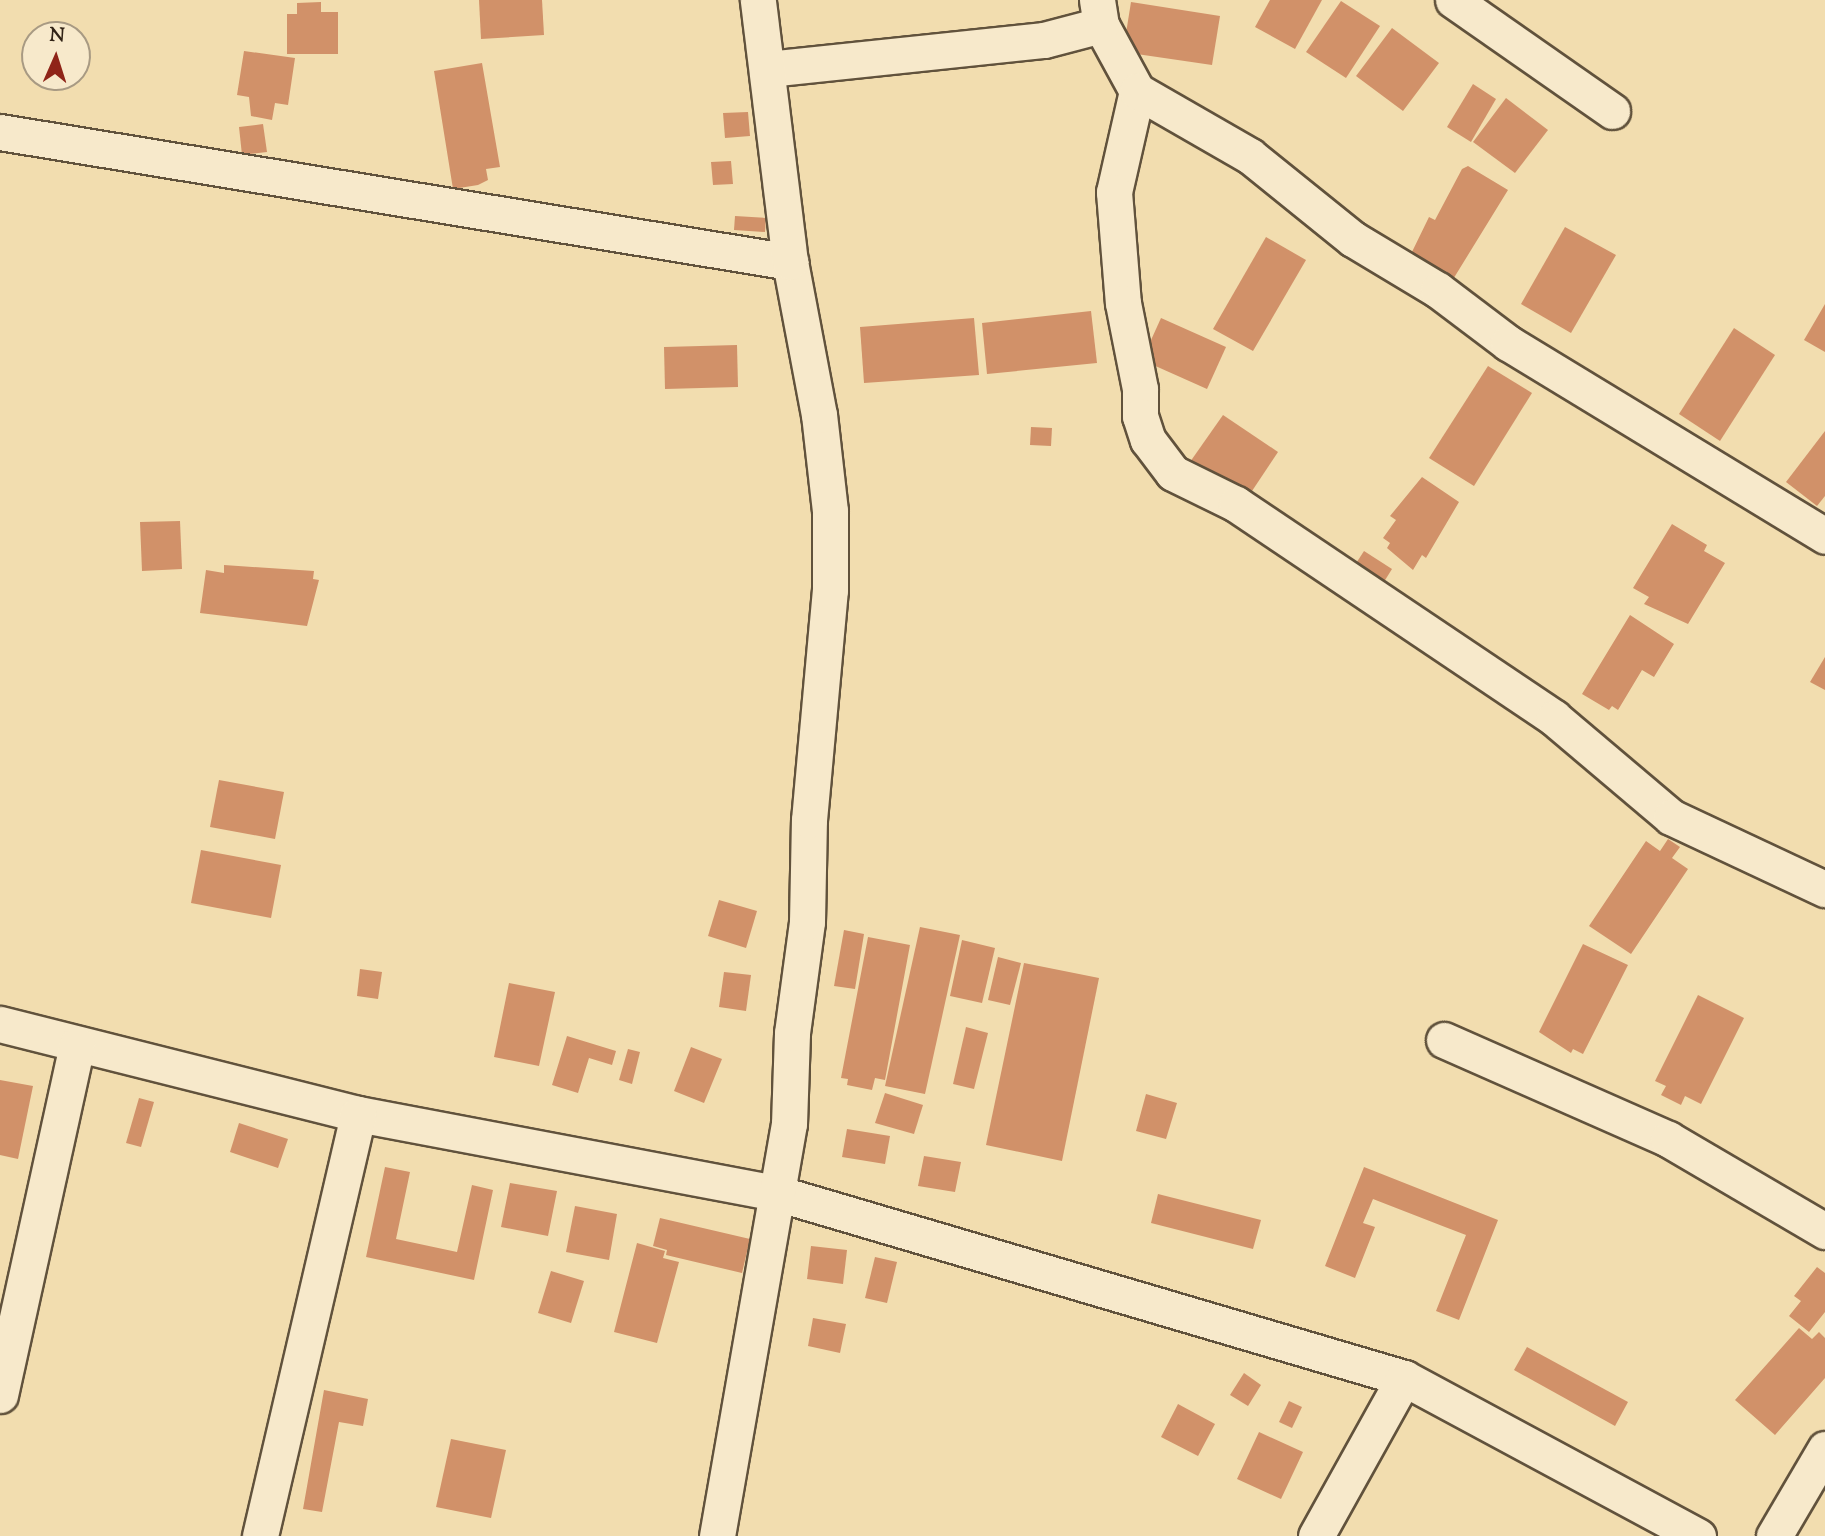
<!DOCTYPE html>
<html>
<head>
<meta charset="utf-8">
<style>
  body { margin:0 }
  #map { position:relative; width:1825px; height:1536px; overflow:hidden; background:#f2ddaf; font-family:"Sorts Mill Goudy",serif }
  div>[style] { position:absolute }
  .building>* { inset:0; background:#d19169 }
  .roads { filter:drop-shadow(2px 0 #61523c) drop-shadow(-2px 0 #61523c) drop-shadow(0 2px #61523c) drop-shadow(0 -2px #61523c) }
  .minor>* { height:35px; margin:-17.5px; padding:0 17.5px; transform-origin:17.5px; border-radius:17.5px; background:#f7e9cb }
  span { translate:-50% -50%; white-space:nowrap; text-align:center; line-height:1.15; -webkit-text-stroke:5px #f7e9cb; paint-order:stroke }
  .north { position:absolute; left:21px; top:21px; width:70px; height:70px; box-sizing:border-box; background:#f7e9cb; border:2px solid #a89a83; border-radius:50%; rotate:3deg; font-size:19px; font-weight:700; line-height:28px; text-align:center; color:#312316 }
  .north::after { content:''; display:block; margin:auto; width:24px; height:32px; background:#8f2418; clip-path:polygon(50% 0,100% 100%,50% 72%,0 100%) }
</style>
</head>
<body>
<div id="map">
  <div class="building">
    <div style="clip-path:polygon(479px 0,542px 0,544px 35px,481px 39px)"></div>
    <div style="clip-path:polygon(1270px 0,1322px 0,1295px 49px,1255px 27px)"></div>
    <div style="clip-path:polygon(1341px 1px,1380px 26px,1346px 78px,1306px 52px)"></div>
    <div style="clip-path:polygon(321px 2px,321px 12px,338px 12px,338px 54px,287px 54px,287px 14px,297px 14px,297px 3px)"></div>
    <div style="clip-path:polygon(1131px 2px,1220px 16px,1212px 65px,1123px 52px)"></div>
    <div style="clip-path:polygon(1392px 28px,1439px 63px,1403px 111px,1356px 76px)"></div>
    <div style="clip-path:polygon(244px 51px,295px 58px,288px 105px,275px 103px,272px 120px,251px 116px,249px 97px,237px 95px)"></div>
    <div style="clip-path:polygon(482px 63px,500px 167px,486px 169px,488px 180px,478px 185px,453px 189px,434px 71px)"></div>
    <div style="clip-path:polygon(1473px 84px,1496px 99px,1471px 142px,1447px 127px)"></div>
    <div style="clip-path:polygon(1506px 98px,1548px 130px,1515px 173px,1473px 142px)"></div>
    <div style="clip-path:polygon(748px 112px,750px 136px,725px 138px,723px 113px)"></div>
    <div style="clip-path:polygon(263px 124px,267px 152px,242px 155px,239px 127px)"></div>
    <div style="clip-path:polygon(731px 161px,733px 184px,713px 185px,711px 162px)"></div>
    <div style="clip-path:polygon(1468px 166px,1508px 190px,1452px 281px,1410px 256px,1429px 217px,1435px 220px,1462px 169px)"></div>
    <div style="clip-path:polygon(735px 216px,766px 218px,765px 232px,734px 230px)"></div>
    <div style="clip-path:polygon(1565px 227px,1616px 255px,1571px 333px,1521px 304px)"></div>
    <div style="clip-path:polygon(1266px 237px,1306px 260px,1253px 351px,1213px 329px)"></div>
    <div style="clip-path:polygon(1825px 304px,1825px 352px,1804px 340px)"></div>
    <div style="clip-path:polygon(1091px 311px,1097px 363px,987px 374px,982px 323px)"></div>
    <div style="clip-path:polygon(974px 318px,979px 375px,864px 383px,860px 327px)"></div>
    <div style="clip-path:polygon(1161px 318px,1226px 347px,1207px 389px,1142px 360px)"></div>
    <div style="clip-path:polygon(1734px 328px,1775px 355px,1720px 441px,1679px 414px)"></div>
    <div style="clip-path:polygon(737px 345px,738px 387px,665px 389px,664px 347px)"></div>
    <div style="clip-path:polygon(1488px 366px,1532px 393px,1474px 486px,1429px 458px)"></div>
    <div style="clip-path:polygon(1223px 415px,1278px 452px,1246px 500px,1190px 462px)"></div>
    <div style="clip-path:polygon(1031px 427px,1052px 428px,1051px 446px,1030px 445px)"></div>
    <div style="clip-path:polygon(1825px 431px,1825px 496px,1817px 506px,1786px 482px)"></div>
    <div style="clip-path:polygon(1422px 477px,1459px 502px,1426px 558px,1422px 555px,1413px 570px,1387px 548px,1390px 543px,1383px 538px,1396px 520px,1390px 516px)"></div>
    <div style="clip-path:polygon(180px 521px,182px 569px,142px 571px,140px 522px)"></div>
    <div style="clip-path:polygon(1672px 524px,1707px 545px,1704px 551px,1725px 563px,1688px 624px,1644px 604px,1649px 597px,1633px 588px)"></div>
    <div style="clip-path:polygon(1364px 551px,1392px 569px,1382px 585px,1353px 568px)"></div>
    <div style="clip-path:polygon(224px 565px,314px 571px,313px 579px,319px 580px,307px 626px,200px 613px,206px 570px,224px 573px)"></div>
    <div style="clip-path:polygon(1630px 615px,1674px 644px,1654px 677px,1642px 670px,1618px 710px,1612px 706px,1609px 710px,1582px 694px)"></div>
    <div style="clip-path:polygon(1825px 657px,1825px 690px,1810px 682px)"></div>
    <div style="clip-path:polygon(219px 780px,284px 792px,275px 839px,210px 827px)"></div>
    <div style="clip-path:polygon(1668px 839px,1680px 847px,1672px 858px,1688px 869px,1631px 954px,1589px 926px,1646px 841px,1660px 851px)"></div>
    <div style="clip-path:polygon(201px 850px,281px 865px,271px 918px,191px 903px)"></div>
    <div style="clip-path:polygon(719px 900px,757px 911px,746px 948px,708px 936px)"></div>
    <div style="clip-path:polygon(920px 927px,960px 935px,925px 1094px,885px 1086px)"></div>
    <div style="clip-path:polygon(844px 930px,864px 934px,855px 989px,834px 986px)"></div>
    <div style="clip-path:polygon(868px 937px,910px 945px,885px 1080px,875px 1078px,872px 1090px,847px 1085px,848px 1079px,841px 1078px)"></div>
    <div style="clip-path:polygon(962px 940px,995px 948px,982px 1003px,950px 996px)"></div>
    <div style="clip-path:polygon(1583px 944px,1628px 965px,1583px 1054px,1573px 1049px,1571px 1053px,1539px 1032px)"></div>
    <div style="clip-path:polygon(998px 957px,1021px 963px,1010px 1005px,988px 1000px)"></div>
    <div style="clip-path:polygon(1024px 963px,1099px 978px,1062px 1161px,986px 1145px)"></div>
    <div style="clip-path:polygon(360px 969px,382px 972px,378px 999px,357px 996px)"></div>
    <div style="clip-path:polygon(724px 972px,751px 975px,746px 1011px,719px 1007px)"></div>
    <div style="clip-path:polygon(509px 983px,555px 992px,539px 1066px,494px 1057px)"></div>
    <div style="clip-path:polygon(1698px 995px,1744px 1018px,1701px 1104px,1685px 1096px,1681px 1105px,1661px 1095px,1666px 1086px,1655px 1081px)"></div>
    <div style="clip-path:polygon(966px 1027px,988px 1033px,974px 1089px,953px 1084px)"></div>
    <div style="clip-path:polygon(567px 1036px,616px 1051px,612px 1065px,589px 1058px,578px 1093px,552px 1085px)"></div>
    <div style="clip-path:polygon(691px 1047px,722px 1059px,704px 1103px,674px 1091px)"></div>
    <div style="clip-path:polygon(628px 1049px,640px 1052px,632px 1084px,619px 1080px)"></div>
    <div style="clip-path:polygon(0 1080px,33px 1086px,18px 1159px,0 1155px)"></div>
    <div style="clip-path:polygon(885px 1093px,923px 1105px,914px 1134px,875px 1123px)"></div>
    <div style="clip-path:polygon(1146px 1094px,1177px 1103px,1166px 1139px,1136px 1131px)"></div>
    <div style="clip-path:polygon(139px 1098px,154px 1102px,141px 1147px,126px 1143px)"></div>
    <div style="clip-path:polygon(239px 1123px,288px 1139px,278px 1168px,230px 1152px)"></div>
    <div style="clip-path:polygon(847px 1129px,890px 1136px,885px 1164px,842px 1157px)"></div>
    <div style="clip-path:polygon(924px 1156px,961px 1162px,955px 1192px,918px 1186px)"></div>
    <div style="clip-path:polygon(385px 1167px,410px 1172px,396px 1239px,457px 1252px,472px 1185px,493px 1190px,474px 1280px,366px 1257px)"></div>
    <div style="clip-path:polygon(1364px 1167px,1498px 1220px,1459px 1320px,1436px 1311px,1466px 1235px,1445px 1227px,1373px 1199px,1363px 1223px,1375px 1227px,1355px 1278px,1325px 1266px)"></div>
    <div style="clip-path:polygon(510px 1183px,557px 1191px,548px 1236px,501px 1227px)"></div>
    <div style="clip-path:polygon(1158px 1194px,1261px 1220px,1253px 1249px,1151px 1223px)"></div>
    <div style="clip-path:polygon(575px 1206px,617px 1214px,609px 1260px,566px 1252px)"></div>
    <div style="clip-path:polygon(660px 1218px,750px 1239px,742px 1273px,666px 1255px,667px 1250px,653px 1246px)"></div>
    <div style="clip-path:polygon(637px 1243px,665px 1251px,663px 1258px,679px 1262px,657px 1343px,614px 1332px)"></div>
    <div style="clip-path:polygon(811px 1246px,847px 1250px,843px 1284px,807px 1279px)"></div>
    <div style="clip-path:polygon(875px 1257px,897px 1262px,887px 1303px,865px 1298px)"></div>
    <div style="clip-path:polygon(1817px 1267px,1825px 1273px,1825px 1312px,1809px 1332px,1789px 1316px,1801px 1301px,1794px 1296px)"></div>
    <div style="clip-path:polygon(551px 1271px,584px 1281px,571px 1323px,538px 1313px)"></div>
    <div style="clip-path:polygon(813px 1318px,846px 1324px,840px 1353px,808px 1346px)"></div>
    <div style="clip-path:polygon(1799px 1328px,1812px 1339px,1819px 1332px,1825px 1338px,1825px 1378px,1775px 1435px,1735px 1400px)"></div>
    <div style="clip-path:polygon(1527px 1347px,1628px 1402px,1615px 1426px,1514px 1370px)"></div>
    <div style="clip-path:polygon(1244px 1373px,1261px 1385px,1248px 1406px,1230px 1395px)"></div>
    <div style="clip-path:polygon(324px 1390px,368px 1399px,363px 1426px,339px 1422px,322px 1512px,303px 1509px)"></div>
    <div style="clip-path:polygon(1289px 1401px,1302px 1407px,1292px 1428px,1279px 1422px)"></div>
    <div style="clip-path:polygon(1178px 1404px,1215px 1424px,1198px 1456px,1161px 1437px)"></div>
    <div style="clip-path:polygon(1259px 1432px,1303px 1452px,1281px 1499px,1237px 1479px)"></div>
    <div style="clip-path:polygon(451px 1439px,506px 1450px,491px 1518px,436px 1507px)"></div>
  </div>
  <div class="roads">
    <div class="minor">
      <div style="left:1097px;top:0;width:25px;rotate:81deg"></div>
      <div style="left:1101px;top:25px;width:75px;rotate:61.4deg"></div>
      <div style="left:1137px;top:91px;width:104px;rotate:102.8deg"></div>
      <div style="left:1114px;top:192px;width:111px;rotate:85.4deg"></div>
      <div style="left:1123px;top:303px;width:88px;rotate:78.8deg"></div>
      <div style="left:1140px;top:389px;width:27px;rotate:90deg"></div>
      <div style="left:1140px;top:416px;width:25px;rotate:72deg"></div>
      <div style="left:1148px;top:440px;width:41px;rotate:52.9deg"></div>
      <div style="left:1173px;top:473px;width:70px;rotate:26.2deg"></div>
      <div style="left:1236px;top:504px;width:383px;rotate:33.9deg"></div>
      <div style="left:1554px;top:718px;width:153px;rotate:40.2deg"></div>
      <div style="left:1671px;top:817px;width:170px;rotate:25.1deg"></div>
      <div style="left:1453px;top:0;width:194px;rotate:34.9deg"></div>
      <div style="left:768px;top:69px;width:278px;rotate:-6deg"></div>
      <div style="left:1044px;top:40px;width:59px;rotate:-14.7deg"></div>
      <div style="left:1137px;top:91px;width:130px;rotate:29.9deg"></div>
      <div style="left:1250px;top:156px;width:132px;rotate:38.9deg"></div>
      <div style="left:1353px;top:239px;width:99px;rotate:31deg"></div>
      <div style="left:1438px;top:290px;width:88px;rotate:37.1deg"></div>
      <div style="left:1508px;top:343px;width:371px;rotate:31.3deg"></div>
      <div style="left:0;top:132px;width:801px;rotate:9.34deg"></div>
      <div style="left:0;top:1024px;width:369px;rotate:14.1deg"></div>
      <div style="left:358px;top:1114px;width:430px;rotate:10.7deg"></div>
      <div style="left:780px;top:1194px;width:651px;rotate:16.43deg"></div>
      <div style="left:1404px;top:1378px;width:334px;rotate:28.3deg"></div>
      <div style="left:1444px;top:1040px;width:245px;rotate:23.8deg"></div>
      <div style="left:1668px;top:1139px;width:182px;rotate:30.4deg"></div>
      <div style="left:0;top:1395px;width:359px;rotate:-77.6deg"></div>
      <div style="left:260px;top:1536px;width:433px;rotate:-76.9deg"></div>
      <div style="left:717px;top:1536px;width:418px;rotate:-80.1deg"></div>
      <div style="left:789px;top:1124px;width:91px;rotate:-88.1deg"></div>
      <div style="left:792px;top:1033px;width:112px;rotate:-82.3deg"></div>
      <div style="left:807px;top:922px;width:102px;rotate:-88.9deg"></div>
      <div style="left:809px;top:820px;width:231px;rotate:-84.8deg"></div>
      <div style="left:830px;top:590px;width:79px;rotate:-90deg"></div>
      <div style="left:830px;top:511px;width:97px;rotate:-96.5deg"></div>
      <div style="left:819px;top:415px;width:156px;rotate:-100.7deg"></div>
      <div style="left:790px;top:262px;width:264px;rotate:-97deg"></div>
      <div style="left:1316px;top:1536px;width:181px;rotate:-60.9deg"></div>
      <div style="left:1774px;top:1536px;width:101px;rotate:-59.6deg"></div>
    </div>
  </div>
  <div class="north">N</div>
</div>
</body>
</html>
